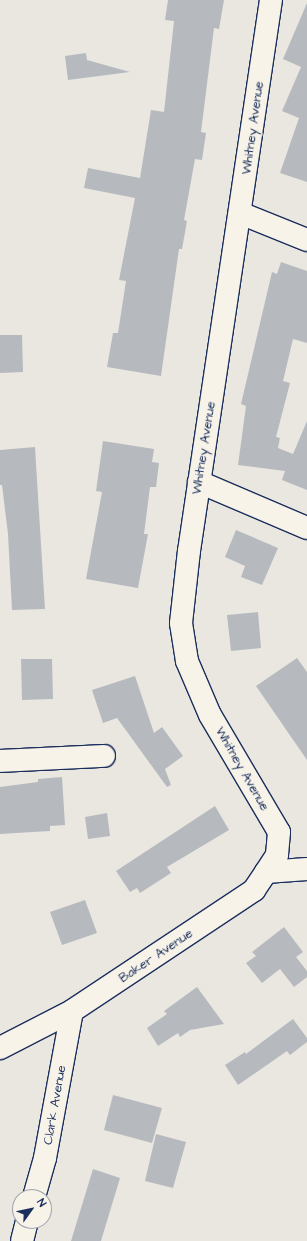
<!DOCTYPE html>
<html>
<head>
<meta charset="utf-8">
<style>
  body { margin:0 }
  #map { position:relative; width:307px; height:1241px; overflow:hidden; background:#eae7e0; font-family:"Architects Daughter",sans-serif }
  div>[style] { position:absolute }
  .building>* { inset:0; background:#b6babf }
  .roads { filter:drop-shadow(1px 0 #1b2f5e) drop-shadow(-1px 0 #1b2f5e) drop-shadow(0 1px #1b2f5e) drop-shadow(0 -1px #1b2f5e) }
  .street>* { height:22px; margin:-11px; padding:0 11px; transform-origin:11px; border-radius:11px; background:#f7f3e8 }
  span { translate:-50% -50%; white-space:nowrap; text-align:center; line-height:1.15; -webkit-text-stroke:3px #f7f3e8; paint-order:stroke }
  .street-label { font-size:13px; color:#1b2f5e }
  .north { position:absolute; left:12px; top:1189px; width:40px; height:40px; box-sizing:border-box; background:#f7f3e8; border:1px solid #9fa5b1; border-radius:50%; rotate:57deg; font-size:11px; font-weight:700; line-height:16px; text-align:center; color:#1b2f5e }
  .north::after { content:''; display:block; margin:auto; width:14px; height:18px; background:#1b2f5e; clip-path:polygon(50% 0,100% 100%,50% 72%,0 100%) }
</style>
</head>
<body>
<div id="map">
  <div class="building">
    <div style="clip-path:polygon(168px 0,224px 0,219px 29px,214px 28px,201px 132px,206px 133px,202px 160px,195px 159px,184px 220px,187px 221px,182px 249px,179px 249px,161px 376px,107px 367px,113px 333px,118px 333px,126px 281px,119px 280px,135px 198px,84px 188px,88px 168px,140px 178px,151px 110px,164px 112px,174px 21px,165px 20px)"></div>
    <div style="clip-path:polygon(307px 3px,307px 182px,280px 173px,299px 118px,282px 111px,301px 67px,283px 59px)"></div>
    <div style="clip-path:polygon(86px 53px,87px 60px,130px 72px,68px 80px,65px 56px)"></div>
    <div style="clip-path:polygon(281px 262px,307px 271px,307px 343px,293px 339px,283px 381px,290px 383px,276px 437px,280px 438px,278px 448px,293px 454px,307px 421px,307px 490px,282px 480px,285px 471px,238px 465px,246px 406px,241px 404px,272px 272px,277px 274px)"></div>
    <div style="clip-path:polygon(0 335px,22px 335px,23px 372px,0 373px)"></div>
    <div style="clip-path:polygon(103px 441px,154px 449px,152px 462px,159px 463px,156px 487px,150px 487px,144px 534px,148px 534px,138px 588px,86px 579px,102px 492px,96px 491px)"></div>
    <div style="clip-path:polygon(35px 447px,45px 609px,12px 610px,8px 534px,2px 485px,0 485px,0 450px)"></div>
    <div style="clip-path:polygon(236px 530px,278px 548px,262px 585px,241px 577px,245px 566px,225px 557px)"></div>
    <div style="clip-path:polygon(258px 612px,261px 648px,231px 651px,227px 615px)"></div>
    <div style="clip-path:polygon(297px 658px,307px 672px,307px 760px,256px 686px)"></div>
    <div style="clip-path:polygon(21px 659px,52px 659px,53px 699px,22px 700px)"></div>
    <div style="clip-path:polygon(135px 676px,154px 733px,162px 727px,183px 756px,165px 769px,171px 785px,167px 787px,117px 718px,103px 723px,92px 690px)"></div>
    <div style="clip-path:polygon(62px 777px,65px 825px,50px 826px,50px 831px,0 834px,0 787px,38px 782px,38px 779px)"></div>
    <div style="clip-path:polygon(215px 806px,229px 830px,167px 867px,171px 873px,140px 893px,137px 888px,130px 892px,116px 871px)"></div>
    <div style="clip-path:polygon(107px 813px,110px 836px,88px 839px,85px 817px)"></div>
    <div style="clip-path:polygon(85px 900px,97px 933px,62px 945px,50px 912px)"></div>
    <div style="clip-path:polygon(284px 927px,303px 952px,296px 957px,307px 971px,307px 977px,294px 987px,280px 969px,262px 983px,246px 963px,256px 956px,252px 952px)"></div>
    <div style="clip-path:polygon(197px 987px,224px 1024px,190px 1030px,180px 1037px,178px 1033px,158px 1046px,147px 1028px,167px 1014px,164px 1011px)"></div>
    <div style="clip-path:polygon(293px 1019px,307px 1038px,307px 1042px,290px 1055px,287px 1051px,238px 1085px,225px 1065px,245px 1052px,246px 1054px)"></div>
    <div style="clip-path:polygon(113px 1095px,162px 1108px,152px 1143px,104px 1130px)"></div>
    <div style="clip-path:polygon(156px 1134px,186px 1142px,173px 1188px,145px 1181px)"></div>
    <div style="clip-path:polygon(93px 1169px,120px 1178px,101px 1241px,71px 1241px)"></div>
  </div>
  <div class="roads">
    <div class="street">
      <div style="left:240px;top:213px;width:72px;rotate:21.9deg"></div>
      <div style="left:199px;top:482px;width:117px;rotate:23.1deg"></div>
      <div style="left:0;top:761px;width:104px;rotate:-2.8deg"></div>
      <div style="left:266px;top:872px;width:20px;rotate:-57deg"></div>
      <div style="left:277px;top:855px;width:23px;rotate:-85deg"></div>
      <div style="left:279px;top:832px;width:136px;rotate:-120.5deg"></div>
      <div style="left:210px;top:715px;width:59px;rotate:-113.1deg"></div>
      <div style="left:187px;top:661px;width:38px;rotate:-99deg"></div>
      <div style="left:181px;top:623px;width:72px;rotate:-83.7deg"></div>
      <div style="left:189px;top:551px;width:557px;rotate:-81.54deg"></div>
      <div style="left:0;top:1048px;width:81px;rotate:-27.2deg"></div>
      <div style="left:72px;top:1011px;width:219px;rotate:-33.6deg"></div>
      <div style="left:254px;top:890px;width:22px;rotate:-56deg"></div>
      <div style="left:266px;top:872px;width:41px;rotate:-4.2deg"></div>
      <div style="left:34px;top:1197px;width:41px;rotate:-74.2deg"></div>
      <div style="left:45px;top:1158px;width:149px;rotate:-79.6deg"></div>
      <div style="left:22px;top:1241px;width:21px;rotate:-76deg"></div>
    </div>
  </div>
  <div class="street-label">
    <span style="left:253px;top:128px;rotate:-82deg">Whitney Avenue</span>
    <span style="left:204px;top:448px;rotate:-81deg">Whitney Avenue</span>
    <span style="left:242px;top:769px;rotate:60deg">Whitney Avenue</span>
    <span style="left:156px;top:956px;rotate:-34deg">Baker Avenue</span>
    <span style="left:55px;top:1105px;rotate:-80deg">Clark Avenue</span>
  </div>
  <div class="north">N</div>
</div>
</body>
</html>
